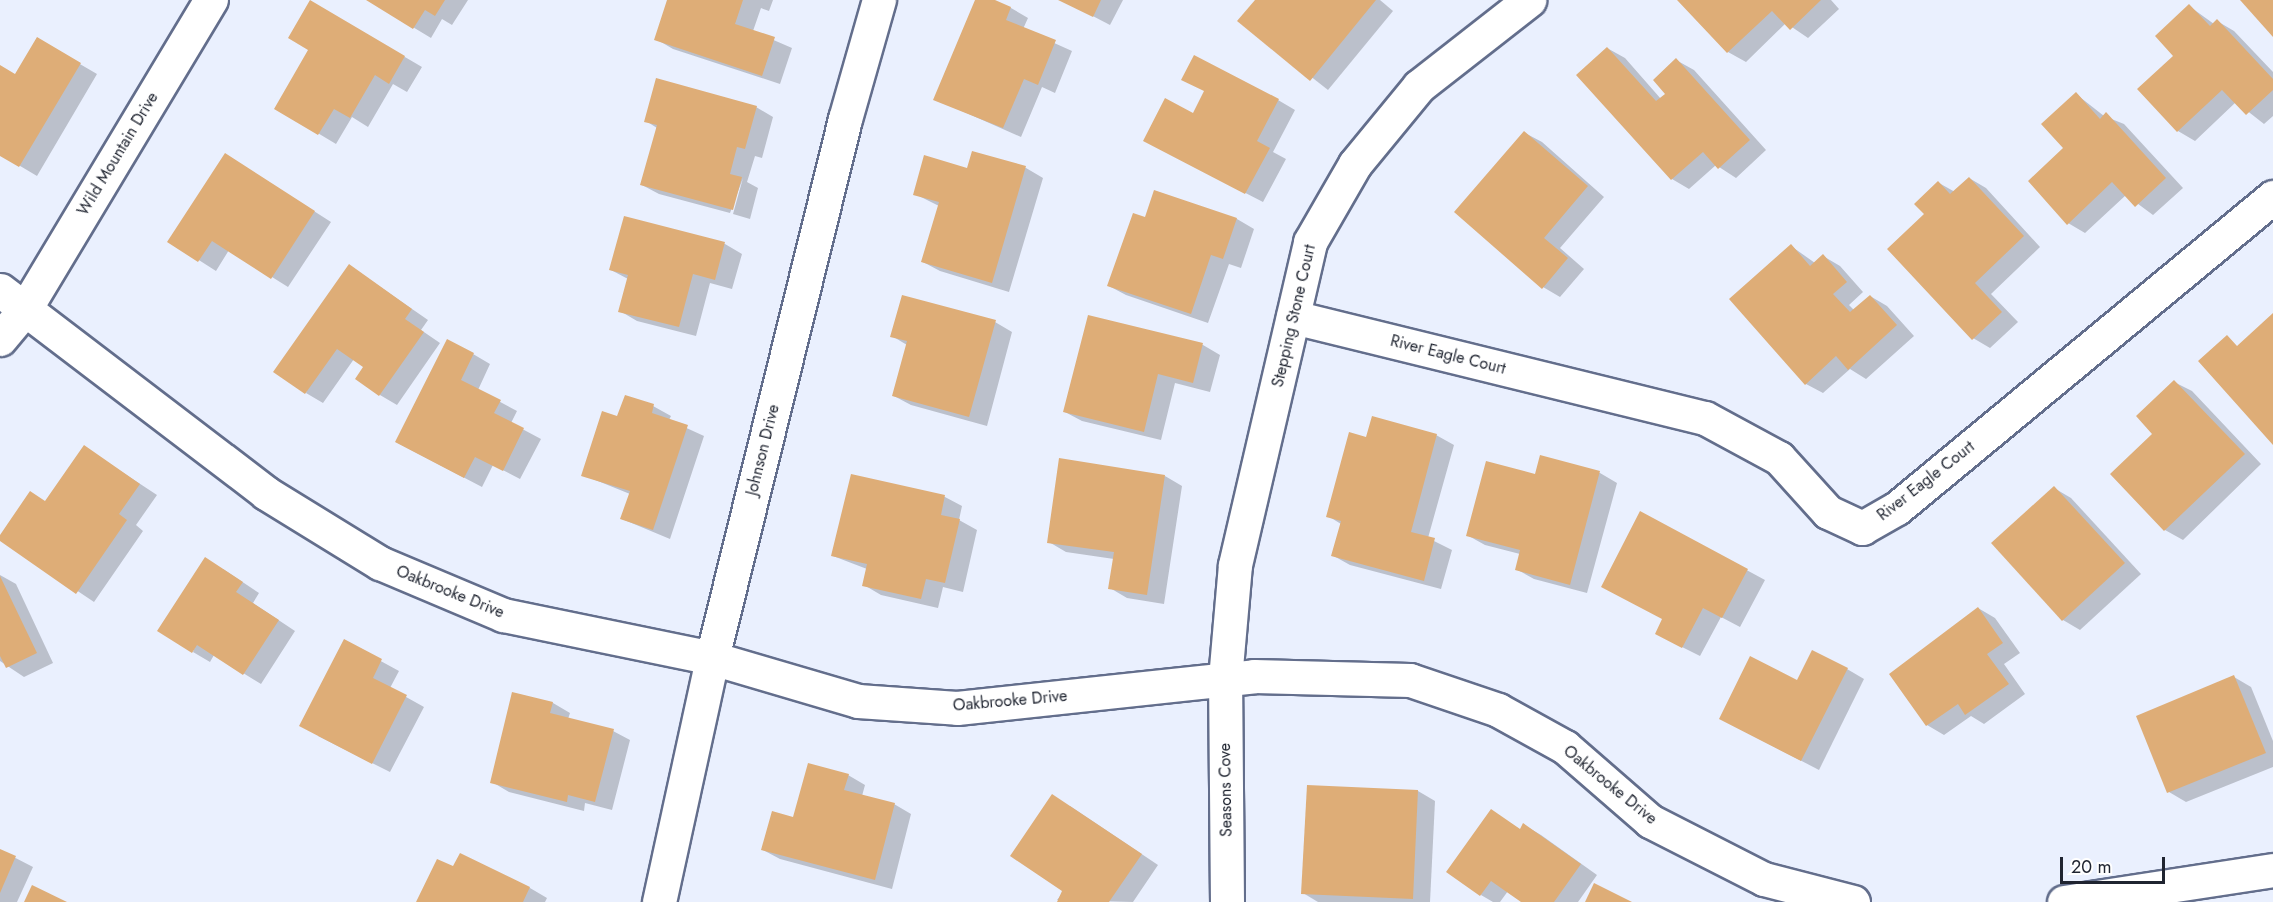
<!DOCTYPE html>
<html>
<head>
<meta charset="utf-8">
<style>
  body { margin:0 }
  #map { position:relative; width:2273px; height:902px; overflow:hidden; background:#eaf0fe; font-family:Jost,sans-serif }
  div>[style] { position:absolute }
  .shadow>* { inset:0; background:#0003 }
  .building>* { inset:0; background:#dead77 }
  .roads { filter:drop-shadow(2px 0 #636e8c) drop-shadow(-2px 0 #636e8c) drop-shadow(0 2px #636e8c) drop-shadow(0 -2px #636e8c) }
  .minor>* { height:33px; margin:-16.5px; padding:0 16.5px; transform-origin:16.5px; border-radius:16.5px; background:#fff }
  .tertiary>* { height:33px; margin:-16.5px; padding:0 16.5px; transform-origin:16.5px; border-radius:16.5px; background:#fff }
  span { translate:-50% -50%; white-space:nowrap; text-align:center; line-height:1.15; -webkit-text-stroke:6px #fff; paint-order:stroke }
  .street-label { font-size:16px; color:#1f2430 }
  .scale { position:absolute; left:2060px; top:857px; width:105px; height:27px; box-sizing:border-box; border:3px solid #1f2430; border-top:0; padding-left:8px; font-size:18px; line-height:21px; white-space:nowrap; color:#1f2430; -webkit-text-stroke:4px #fff; paint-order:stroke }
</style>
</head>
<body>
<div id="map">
  <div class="shadow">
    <div style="clip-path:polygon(368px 0,468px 0,452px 25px,442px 19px,431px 38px)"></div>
    <div style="clip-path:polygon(669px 0,773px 0,769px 11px,761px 8px,753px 31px,792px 48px,780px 84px,673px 49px,656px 39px)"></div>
    <div style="clip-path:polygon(976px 0,991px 0,1011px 8px,1028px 18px,1023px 29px,1072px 51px,1055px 93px,1042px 87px,1021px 137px,935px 99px)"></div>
    <div style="clip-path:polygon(1062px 0,1123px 0,1110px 25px)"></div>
    <div style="clip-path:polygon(1257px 0,1380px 0,1393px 11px,1328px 90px,1240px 21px)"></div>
    <div style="clip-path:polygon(1679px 0,1831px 0,1839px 9px,1808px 38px,1786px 23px,1746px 62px,1728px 52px)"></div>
    <div style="clip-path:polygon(311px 2px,422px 67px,407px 92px,393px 84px,368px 127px,352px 117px,336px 144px,276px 108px,310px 50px)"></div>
    <div style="clip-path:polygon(2189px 6px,2214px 24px,2217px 21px,2234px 31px,2273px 72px,2273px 116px,2264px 124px,2236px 102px,2195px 141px,2178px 131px,2139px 89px,2175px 56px)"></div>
    <div style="clip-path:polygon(37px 39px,97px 74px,37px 176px,0 154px,0 67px,15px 76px)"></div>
    <div style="clip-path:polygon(1607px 48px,1625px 58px,1661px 99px,1667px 94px,1676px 60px,1694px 70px,1766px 150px,1736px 178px,1716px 165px,1689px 189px,1672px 179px)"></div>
    <div style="clip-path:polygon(2076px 94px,2104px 116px,2124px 124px,2183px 188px,2153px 215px,2126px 195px,2085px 233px,2068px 223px,2066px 148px)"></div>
    <div style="clip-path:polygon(1278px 100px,1295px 110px,1273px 152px,1286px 159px,1263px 202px,1162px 150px)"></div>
    <div style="clip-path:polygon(756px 107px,773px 117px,762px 158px,755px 156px,747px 182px,758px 188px,750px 219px,733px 214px,743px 178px,730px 213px,659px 194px,642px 185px,657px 128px,646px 121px)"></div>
    <div style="clip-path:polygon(1525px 133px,1542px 142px,1604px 197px,1560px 248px,1584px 269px,1560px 297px,1543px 287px)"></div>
    <div style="clip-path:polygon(973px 153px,1026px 168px,1043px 178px,1009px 292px,940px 271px,923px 262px,939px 206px,915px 194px,968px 170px)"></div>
    <div style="clip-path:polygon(242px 165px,331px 222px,288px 287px,229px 250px,216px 271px,169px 241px)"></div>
    <div style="clip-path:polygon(1969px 178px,1986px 188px,2040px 247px,1991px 294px,2018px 322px,1990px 348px,1973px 338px,1926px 214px,1939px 183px,1955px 192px)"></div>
    <div style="clip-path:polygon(1155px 191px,1237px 219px,1254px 229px,1241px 268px,1229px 264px,1208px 323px,1126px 295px,1109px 286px,1146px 219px)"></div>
    <div style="clip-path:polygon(625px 218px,725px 244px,742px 254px,732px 289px,710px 283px,696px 336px,637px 321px,620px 311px,628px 279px,611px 270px)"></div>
    <div style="clip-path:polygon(1791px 246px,1815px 263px,1823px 256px,1840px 266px,1863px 292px,1849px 305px,1854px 310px,1870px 296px,1887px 306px,1914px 336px,1866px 379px,1850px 369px,1823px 393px,1806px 384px)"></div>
    <div style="clip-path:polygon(350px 266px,428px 320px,421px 330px,440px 343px,397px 405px,380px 395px,365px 367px,354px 359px,323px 403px,306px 393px)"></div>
    <div style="clip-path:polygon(1089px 317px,1203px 345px,1220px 355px,1210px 392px,1175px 383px,1161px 440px,1082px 421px,1065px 412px)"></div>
    <div style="clip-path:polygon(995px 322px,1012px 332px,987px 426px,911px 405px,894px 396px,907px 345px,892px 336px)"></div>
    <div style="clip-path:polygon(473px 354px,490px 364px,478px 390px,517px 411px,511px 423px,541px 439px,520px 479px,493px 465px,482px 487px,396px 442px)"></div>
    <div style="clip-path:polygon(2174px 382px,2192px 391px,2261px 464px,2183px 540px,2165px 530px,2112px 474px,2154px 434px)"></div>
    <div style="clip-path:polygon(653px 406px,671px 416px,669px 420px,704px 436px,670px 539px,622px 519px,630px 494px,583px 475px,618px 418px)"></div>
    <div style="clip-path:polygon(1436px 435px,1454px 445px,1428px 538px,1452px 550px,1441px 589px,1350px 565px,1332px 555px,1341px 524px,1328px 516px,1367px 438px)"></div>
    <div style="clip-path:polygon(84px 447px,157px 495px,136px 525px,143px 531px,94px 602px,0 539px,46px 502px)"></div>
    <div style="clip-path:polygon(1541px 457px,1600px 473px,1617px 483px,1587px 593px,1534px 579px,1516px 569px,1520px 554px,1485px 545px,1467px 535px,1536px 476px)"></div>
    <div style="clip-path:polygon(852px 476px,945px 497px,962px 506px,959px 520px,977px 530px,963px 592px,943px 587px,938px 608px,881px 595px,864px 585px,867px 569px,833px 556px)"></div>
    <div style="clip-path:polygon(1165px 476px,1182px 486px,1164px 604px,1127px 598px,1110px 588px,1114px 559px,1066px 552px,1049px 542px)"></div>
    <div style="clip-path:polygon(2054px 488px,2071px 498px,2141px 574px,2080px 630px,2063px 620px,1993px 543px)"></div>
    <div style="clip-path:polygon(1641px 513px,1765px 580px,1740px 627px,1721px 617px,1700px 656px,1674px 643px,1664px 619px)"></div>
    <div style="clip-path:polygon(223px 569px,259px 593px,253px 603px,295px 631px,261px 684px,214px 655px,210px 662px,193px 652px)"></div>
    <div style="clip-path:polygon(0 575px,16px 584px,53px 663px,24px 677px,0 661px)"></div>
    <div style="clip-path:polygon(1978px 608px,1995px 618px,2020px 653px,2004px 664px,2025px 694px,1984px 724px,1971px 716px,1944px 735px,1927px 725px)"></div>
    <div style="clip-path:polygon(344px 641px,399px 671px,390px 688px,424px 707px,390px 772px,318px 736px)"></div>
    <div style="clip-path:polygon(1847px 669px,1864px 679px,1819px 770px,1721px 719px,1798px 682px)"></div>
    <div style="clip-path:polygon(2234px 677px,2251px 687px,2273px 741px,2273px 767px,2186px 802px,2169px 792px)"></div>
    <div style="clip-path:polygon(514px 693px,553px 703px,570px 713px,568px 719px,613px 731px,630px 740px,612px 810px,585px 803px,584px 811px,509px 792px,492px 782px)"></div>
    <div style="clip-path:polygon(848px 775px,865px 785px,862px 796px,894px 804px,911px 814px,892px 889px,780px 859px,763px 850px)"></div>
    <div style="clip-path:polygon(1309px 787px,1418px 791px,1435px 801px,1430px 902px,1318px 902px,1303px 893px)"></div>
    <div style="clip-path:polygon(1070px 806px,1158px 865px,1133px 902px,1057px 900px,1064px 891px)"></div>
    <div style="clip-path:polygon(1491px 811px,1521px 830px,1524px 825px,1541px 835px,1597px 875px,1578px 902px,1523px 902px,1508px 891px,1500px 902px,1493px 902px,1481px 895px)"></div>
    <div style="clip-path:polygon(0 850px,33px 867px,17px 902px,0 902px)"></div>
    <div style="clip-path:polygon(461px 855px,530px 888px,547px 898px,545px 902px,418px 902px,454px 868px)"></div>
  </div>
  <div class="building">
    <div style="clip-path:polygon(310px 0,405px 56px,389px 84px,375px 75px,350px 118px,334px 109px,318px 135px,274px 109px,308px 50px,288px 38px)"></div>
    <div style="clip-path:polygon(366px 0,445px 0,435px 16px,425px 10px,413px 29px)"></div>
    <div style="clip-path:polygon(667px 0,743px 0,735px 24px,775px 37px,762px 76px,654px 40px)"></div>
    <div style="clip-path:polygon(975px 0,995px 0,1011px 7px,1006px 20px,1056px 40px,1038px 85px,1024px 79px,1003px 128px,933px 100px)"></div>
    <div style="clip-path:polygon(1058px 0,1101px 0,1093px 17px)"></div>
    <div style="clip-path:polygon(1255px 0,1376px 0,1310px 81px,1237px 21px)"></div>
    <div style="clip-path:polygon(1677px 0,1821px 0,1790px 30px,1772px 11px,1727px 53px)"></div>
    <div style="clip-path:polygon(2240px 0,2273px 0,2273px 37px)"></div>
    <div style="clip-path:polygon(2189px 4px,2210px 26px,2217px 19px,2273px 79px,2273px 90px,2246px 115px,2222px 90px,2177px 132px,2137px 89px,2173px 56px,2155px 36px)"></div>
    <div style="clip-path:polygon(37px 37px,81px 63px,19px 167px,0 156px,0 65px,15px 74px)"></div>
    <div style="clip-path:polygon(1607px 47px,1656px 101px,1665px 94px,1653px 80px,1676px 58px,1750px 140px,1718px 169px,1703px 152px,1671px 180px,1576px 75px)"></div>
    <div style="clip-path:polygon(1194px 55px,1279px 99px,1257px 141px,1270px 148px,1245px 194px,1143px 141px,1165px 98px,1193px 113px,1204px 91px,1181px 80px)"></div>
    <div style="clip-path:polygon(656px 78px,757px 106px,745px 149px,737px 147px,730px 174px,742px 177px,733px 210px,640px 185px,657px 125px,644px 122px)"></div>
    <div style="clip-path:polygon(2076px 92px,2100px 119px,2106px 112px,2166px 178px,2135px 207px,2112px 182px,2067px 225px,2028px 181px,2063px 148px,2041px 124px)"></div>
    <div style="clip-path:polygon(1524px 131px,1588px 186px,1544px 238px,1568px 258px,1542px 289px,1454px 212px)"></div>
    <div style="clip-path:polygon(972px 151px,1026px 166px,992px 283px,921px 262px,939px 202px,913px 195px,924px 155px,967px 168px)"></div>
    <div style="clip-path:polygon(225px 153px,315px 211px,271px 279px,212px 241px,198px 262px,167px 242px)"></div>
    <div style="clip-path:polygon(1969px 177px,2024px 236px,1975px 283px,2002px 312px,1972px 340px,1887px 249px,1924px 214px,1914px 204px,1938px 181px,1950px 194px)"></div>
    <div style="clip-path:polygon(1154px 190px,1237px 218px,1223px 259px,1211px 255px,1191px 314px,1107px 286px,1133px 213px,1145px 217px)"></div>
    <div style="clip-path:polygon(624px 216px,725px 242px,715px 280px,693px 274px,679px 327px,618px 312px,628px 275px,609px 270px)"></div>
    <div style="clip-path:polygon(1791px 244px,1810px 266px,1823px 254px,1847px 282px,1833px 294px,1850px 312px,1870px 295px,1897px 325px,1848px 370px,1836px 356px,1805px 385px,1729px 299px)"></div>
    <div style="clip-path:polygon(349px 264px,412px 309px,405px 319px,424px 332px,379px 396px,355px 379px,363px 367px,337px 349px,305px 394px,273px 372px)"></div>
    <div style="clip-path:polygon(902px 295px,996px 320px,969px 417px,892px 396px,907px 341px,890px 337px)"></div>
    <div style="clip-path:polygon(2273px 313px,2273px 445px,2198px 361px,2227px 335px,2237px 346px)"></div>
    <div style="clip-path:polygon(1088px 315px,1203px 343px,1193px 383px,1158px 374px,1144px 432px,1063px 412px)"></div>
    <div style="clip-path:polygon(447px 339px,474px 353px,461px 380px,501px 400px,494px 413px,524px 428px,503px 471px,475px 457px,464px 478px,395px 442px)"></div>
    <div style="clip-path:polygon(2174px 380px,2245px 454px,2164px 531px,2110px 474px,2152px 434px,2136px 416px)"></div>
    <div style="clip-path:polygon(625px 395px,654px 404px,652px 413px,688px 425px,653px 530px,620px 519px,630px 491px,581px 476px,602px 411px,617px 416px)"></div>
    <div style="clip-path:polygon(1372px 416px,1437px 434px,1411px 532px,1435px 538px,1424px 581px,1331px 556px,1341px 521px,1326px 517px,1349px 432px,1366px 437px)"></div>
    <div style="clip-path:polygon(84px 445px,140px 484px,119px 514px,127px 520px,76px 594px,0 541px,0 535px,30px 491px,45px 501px)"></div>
    <div style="clip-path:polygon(1540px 455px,1600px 471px,1570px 585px,1515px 570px,1520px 550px,1466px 536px,1486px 461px,1535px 474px)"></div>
    <div style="clip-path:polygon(1059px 458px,1165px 475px,1147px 595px,1108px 589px,1114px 552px,1047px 543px)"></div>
    <div style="clip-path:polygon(851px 474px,945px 495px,941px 515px,960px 519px,945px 583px,926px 579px,921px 599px,862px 586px,867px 564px,831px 556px)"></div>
    <div style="clip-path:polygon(2054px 486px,2125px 563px,2062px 621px,1991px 543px)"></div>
    <div style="clip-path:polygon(1640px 511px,1748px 569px,1722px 618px,1703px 608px,1682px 648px,1655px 634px,1662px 619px,1601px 587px)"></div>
    <div style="clip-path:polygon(205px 557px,243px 582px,236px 592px,279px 620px,243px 675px,197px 645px,192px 653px,157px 631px)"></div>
    <div style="clip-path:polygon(0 576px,37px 653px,6px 668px,0 656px)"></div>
    <div style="clip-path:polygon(1978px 607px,2003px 643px,1987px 654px,2009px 684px,1965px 715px,1958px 704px,1926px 726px,1889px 674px)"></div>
    <div style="clip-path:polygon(344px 639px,382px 659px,373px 678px,407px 695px,372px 764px,299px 726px)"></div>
    <div style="clip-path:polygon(1812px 650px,1848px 668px,1801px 761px,1719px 719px,1750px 656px,1797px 680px)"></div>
    <div style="clip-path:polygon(2234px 675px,2266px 753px,2167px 793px,2136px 716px)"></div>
    <div style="clip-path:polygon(512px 692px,553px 702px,550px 713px,614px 729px,595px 802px,568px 795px,567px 802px,490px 783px)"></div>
    <div style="clip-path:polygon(808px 763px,849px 774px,844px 790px,895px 803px,875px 880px,761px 850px,772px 811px,793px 817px)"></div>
    <div style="clip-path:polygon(1307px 785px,1418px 790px,1413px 899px,1301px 894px)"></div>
    <div style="clip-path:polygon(1052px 794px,1142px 854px,1109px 902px,1057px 902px,1062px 891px,1010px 856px)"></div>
    <div style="clip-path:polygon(1491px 809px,1520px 829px,1523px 823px,1581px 864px,1554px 902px,1521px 902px,1491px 881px,1480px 896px,1446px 872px)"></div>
    <div style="clip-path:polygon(0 849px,16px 856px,0 893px)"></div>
    <div style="clip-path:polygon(460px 853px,530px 887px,523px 902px,416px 902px,437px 859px,453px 866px)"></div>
    <div style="clip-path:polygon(1594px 883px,1632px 902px,1585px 902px)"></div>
    <div style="clip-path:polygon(32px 885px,67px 902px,24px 902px)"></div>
  </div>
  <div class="roads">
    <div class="minor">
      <div style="left:1293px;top:317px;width:424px;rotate:13.8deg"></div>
      <div style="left:1705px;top:418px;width:84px;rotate:28.4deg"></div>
      <div style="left:1779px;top:458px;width:73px;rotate:47.8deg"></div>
      <div style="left:1828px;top:512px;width:38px;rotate:25deg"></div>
      <div style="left:1862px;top:528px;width:40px;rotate:-29.7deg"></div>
      <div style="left:1897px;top:508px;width:488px;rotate:-39.6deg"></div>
      <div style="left:0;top:339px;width:39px;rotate:-50deg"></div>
      <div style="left:25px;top:309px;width:361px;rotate:-59deg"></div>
      <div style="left:1227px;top:902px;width:223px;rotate:-90.5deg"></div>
      <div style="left:1225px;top:679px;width:114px;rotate:-85deg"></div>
      <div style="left:1235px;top:565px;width:332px;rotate:-76.9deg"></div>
      <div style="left:1310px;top:242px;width:90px;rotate:-60deg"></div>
      <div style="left:1355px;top:164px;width:101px;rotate:-50.6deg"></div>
      <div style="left:1419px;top:86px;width:140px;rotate:-38deg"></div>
    </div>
    <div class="tertiary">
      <div style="left:0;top:290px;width:335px;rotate:37.3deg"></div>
      <div style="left:266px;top:493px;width:134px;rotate:31.6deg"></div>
      <div style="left:380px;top:563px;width:134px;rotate:22.9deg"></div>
      <div style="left:503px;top:615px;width:213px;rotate:11.6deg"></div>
      <div style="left:712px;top:658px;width:152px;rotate:16.4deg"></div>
      <div style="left:858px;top:701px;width:99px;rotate:4deg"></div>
      <div style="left:957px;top:708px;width:299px;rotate:-6.1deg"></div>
      <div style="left:1254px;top:676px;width:156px;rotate:1.5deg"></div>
      <div style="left:1410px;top:680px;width:93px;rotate:18.8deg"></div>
      <div style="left:1498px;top:710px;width:77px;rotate:28.9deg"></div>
      <div style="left:1565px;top:747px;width:113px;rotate:41deg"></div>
      <div style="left:1650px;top:821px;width:128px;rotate:27deg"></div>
      <div style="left:1764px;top:879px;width:92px;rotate:14.5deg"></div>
      <div style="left:659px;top:902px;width:250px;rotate:-77.7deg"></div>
      <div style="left:712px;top:658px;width:555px;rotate:-76.14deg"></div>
      <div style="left:845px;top:119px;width:124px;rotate:-74.1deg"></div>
      <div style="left:2064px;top:902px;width:211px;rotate:-8.7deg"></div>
    </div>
  </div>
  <div class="street-label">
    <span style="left:118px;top:154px;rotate:-59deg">Wild Mountain Drive</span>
    <span style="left:1294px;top:316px;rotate:-77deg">Stepping Stone Court</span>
    <span style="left:1448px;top:355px;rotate:14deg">River Eagle Court</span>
    <span style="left:763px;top:450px;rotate:-76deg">Johnson Drive</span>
    <span style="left:1926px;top:481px;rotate:-38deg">River Eagle Court</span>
    <span style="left:450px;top:592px;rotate:22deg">Oakbrooke Drive</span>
    <span style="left:1010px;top:701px;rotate:-5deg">Oakbrooke Drive</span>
    <span style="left:1610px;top:785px;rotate:39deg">Oakbrooke Drive</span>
    <span style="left:1226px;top:790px;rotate:-91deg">Seasons Cove</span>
  </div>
  <div class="scale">20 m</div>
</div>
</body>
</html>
